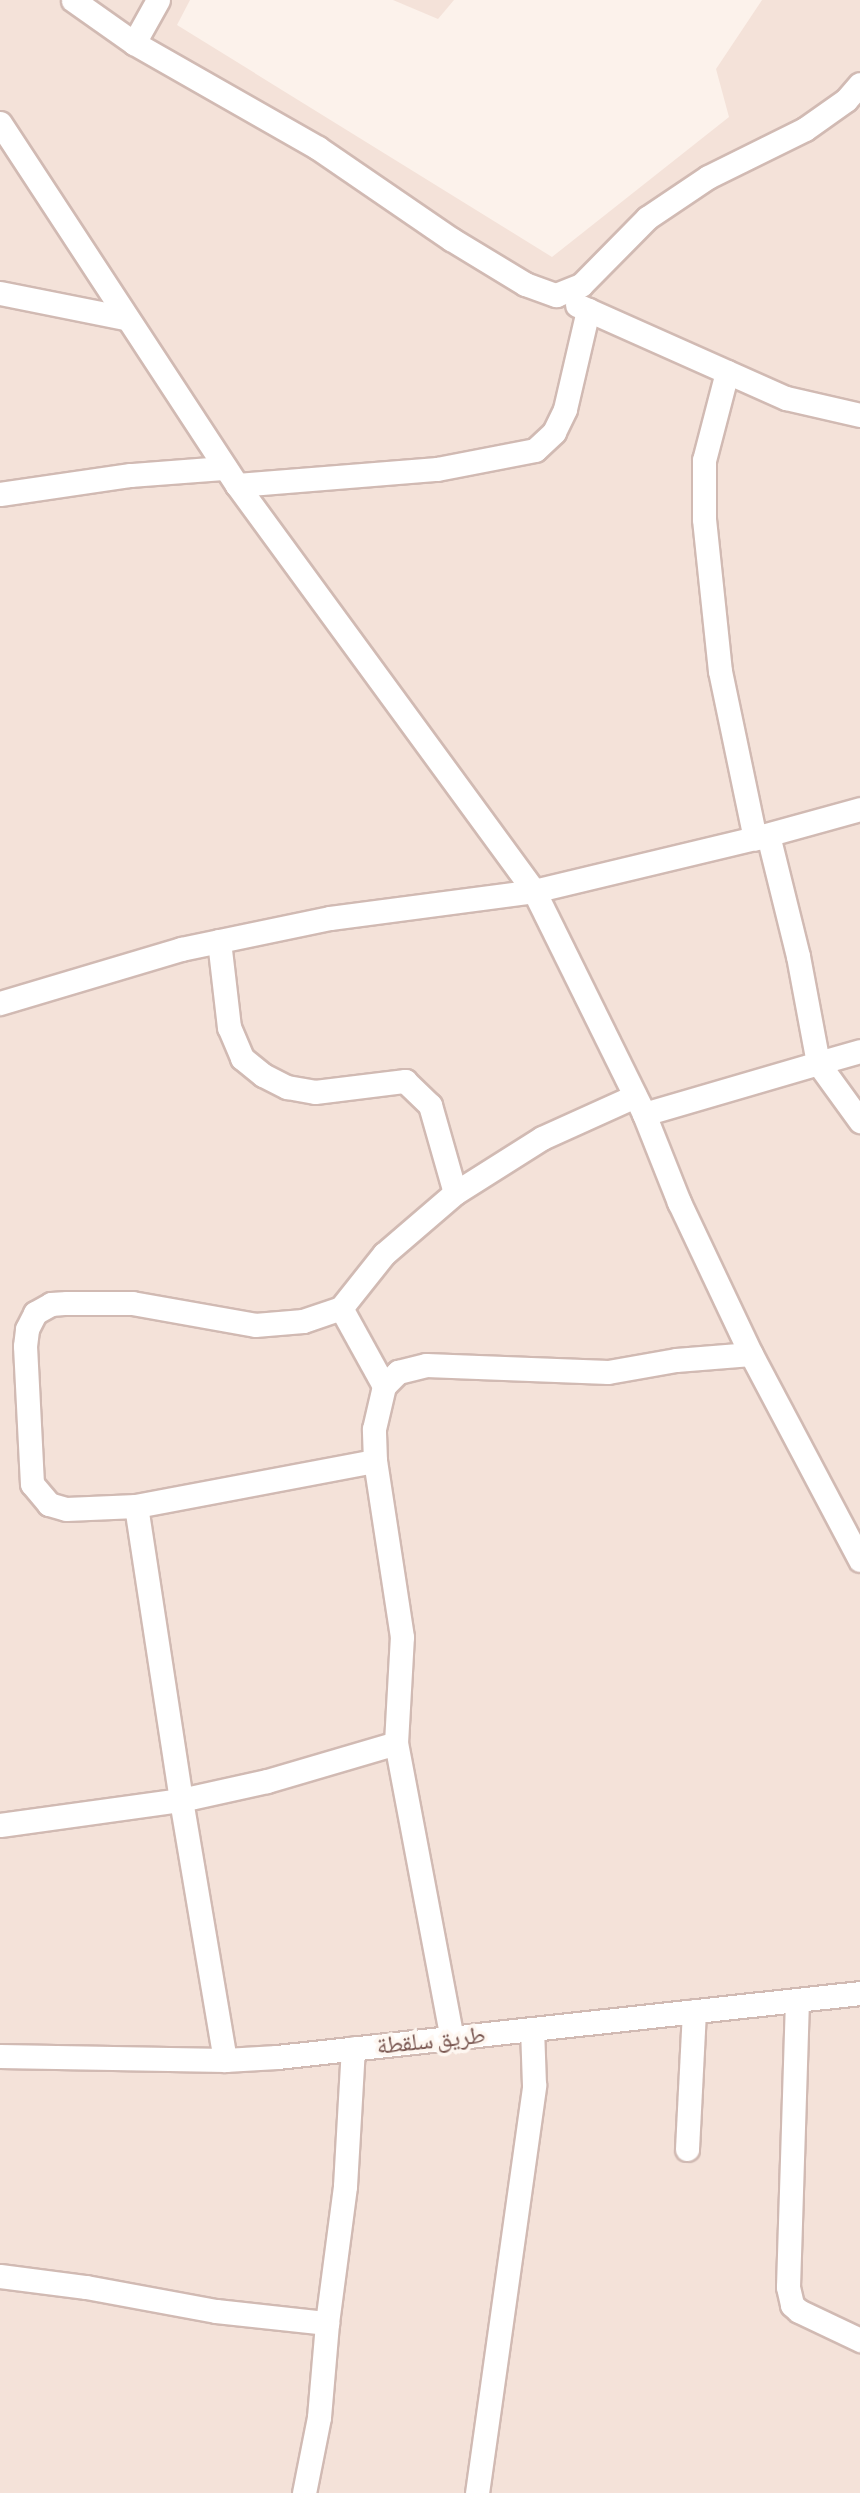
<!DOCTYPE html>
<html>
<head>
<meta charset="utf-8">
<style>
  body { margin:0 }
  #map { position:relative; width:860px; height:2493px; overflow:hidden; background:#fcf2eb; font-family:"Asap Condensed","Noto Naskh Arabic",sans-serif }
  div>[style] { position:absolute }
  .residential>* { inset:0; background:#f4e2d9 }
  .roads { filter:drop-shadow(2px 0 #d1bab3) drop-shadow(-2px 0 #d1bab3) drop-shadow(0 2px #d1bab3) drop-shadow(0 -2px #d1bab3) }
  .minor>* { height:23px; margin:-11.5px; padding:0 11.5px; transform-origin:11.5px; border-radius:11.5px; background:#fff }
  span { translate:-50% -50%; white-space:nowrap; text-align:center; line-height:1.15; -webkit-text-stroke:7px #fef7f1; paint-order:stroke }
  .street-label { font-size:24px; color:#77544e }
</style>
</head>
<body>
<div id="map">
  <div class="residential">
    <div style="clip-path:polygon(0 0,190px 0,177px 25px,552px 257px,729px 117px,716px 69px,762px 0,860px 0,860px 2493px,0 2493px)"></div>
    <div style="clip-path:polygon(393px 0,454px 0,438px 19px)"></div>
  </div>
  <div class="roads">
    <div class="minor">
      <div style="left:73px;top:0;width:75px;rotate:35.2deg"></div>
      <div style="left:134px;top:43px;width:212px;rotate:29.7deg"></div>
      <div style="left:318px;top:148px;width:161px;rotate:34.4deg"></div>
      <div style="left:451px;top:239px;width:87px;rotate:31.3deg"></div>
      <div style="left:525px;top:284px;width:33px;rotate:20deg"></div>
      <div style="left:556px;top:295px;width:27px;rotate:-22deg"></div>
      <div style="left:581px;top:285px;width:94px;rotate:-45.4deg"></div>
      <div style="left:647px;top:218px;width:73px;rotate:-33.9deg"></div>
      <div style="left:708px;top:177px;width:108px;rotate:-26.3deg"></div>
      <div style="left:805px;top:129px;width:50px;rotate:-35.3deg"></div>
      <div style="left:846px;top:100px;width:21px;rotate:-49deg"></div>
      <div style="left:134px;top:43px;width:49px;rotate:-60.8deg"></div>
      <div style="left:0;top:123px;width:433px;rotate:56.8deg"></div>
      <div style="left:237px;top:485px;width:503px;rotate:53.81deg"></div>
      <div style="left:534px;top:891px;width:249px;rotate:63.7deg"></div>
      <div style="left:644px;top:1114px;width:95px;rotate:68.3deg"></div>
      <div style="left:679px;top:1202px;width:168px;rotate:64.7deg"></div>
      <div style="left:751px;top:1354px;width:233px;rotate:62.1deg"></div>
      <div style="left:0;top:293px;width:127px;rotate:11.3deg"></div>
      <div style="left:577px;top:305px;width:229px;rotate:24deg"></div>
      <div style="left:786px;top:398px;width:76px;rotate:12.9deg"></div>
      <div style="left:727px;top:372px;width:91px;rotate:104.6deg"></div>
      <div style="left:704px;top:460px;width:59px;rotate:90deg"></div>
      <div style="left:704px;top:519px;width:153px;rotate:84deg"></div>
      <div style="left:720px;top:671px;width:171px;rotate:78.2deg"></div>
      <div style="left:237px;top:485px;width:201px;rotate:-4.6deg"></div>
      <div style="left:437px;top:469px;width:100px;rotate:-11deg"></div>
      <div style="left:535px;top:450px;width:26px;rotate:-43deg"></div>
      <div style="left:554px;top:432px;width:25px;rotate:-64deg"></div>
      <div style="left:565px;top:409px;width:102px;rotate:-76.9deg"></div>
      <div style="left:0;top:494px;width:132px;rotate:-8.3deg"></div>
      <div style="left:131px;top:475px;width:94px;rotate:-4.3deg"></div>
      <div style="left:768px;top:835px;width:125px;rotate:76.1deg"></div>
      <div style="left:798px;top:956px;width:109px;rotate:79.4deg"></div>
      <div style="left:818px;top:1063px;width:44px;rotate:-15.9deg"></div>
      <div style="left:219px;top:941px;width:87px;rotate:83.4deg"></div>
      <div style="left:229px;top:1027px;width:34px;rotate:67deg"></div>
      <div style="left:242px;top:1058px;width:27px;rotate:39deg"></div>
      <div style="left:263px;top:1075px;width:27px;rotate:27deg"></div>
      <div style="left:287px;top:1087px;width:28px;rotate:10deg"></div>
      <div style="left:315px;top:1092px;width:91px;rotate:-7deg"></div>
      <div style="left:405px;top:1081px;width:35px;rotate:44deg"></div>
      <div style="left:430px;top:1105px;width:91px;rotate:74.1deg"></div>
      <div style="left:0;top:1003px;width:189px;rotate:-16.6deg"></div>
      <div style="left:181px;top:949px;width:152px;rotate:-11.8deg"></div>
      <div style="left:330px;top:918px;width:206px;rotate:-7.5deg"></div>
      <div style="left:534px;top:891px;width:227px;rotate:-13.5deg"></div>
      <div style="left:755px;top:838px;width:109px;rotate:-15.4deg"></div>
      <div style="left:644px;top:1114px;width:181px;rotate:-16.3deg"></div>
      <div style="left:818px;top:1063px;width:72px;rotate:54.1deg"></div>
      <div style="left:341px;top:1308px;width:89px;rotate:61.1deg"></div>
      <div style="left:136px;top:1506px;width:70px;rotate:177.5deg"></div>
      <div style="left:66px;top:1509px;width:18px;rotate:-164deg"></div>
      <div style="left:49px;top:1504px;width:26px;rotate:-130deg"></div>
      <div style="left:32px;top:1484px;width:138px;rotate:-92.9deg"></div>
      <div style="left:25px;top:1346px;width:17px;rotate:-83deg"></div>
      <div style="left:27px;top:1329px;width:18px;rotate:-63deg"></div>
      <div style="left:35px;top:1313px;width:18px;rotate:-29deg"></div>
      <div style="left:51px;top:1304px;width:16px;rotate:-4deg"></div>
      <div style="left:67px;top:1303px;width:65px"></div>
      <div style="left:132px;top:1303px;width:125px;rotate:10.1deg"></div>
      <div style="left:255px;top:1325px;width:48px;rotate:-4.8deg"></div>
      <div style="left:303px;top:1321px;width:40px;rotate:-18.9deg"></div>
      <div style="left:341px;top:1308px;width:69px;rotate:-51.5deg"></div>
      <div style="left:384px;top:1254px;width:94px;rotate:-40.7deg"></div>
      <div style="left:455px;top:1193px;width:103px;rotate:-32.3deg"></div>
      <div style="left:542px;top:1138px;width:102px;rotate:-24.3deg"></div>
      <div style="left:0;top:1825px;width:183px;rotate:-7.9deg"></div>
      <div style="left:181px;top:1800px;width:88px;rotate:-12.5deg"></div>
      <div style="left:267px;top:1781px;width:134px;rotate:-16.4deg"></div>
      <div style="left:797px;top:2000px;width:287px;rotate:91.8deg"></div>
      <div style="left:788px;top:2287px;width:18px;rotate:77deg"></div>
      <div style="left:792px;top:2305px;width:9px;rotate:41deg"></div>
      <div style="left:799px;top:2311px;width:68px;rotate:25.4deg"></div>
      <div style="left:452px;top:2039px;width:301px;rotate:-100.7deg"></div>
      <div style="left:396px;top:1743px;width:106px;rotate:-86.8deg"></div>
      <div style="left:402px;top:1637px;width:178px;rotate:-98.7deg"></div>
      <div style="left:375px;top:1461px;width:32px;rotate:-92deg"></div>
      <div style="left:374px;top:1429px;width:44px;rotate:-76.9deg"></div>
      <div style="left:384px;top:1386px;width:20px;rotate:-45deg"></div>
      <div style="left:398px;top:1372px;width:29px;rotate:-14deg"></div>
      <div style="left:426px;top:1365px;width:182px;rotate:2.2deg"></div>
      <div style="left:608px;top:1372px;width:69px;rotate:-10deg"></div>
      <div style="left:676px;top:1360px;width:75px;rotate:-4.6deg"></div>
      <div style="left:0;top:2056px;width:225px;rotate:1deg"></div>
      <div style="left:225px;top:2060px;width:52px;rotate:-3.3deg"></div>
      <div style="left:277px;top:2057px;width:587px;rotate:-6.26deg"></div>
      <div style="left:225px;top:2060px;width:264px;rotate:-99.6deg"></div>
      <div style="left:181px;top:1800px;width:297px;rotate:-98.7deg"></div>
      <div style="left:136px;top:1506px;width:243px;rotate:-10.7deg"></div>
      <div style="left:687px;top:2149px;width:138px;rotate:-87.1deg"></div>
      <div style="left:0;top:2276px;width:87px;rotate:7.3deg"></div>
      <div style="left:86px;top:2287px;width:132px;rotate:10.5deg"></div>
      <div style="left:216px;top:2311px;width:112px;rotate:6.2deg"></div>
      <div style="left:327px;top:2323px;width:138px;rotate:-82.5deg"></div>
      <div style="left:345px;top:2186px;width:138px;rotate:-86.7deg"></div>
      <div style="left:304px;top:2493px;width:77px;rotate:-78.8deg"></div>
      <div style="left:319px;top:2417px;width:94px;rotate:-85.1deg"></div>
      <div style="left:477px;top:2493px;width:412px;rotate:-82deg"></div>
      <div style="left:534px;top:2085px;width:56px;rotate:-92deg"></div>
    </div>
  </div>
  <div class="street-label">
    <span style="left:431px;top:2040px;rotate:-6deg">طريق سلقطة</span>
  </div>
</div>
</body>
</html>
